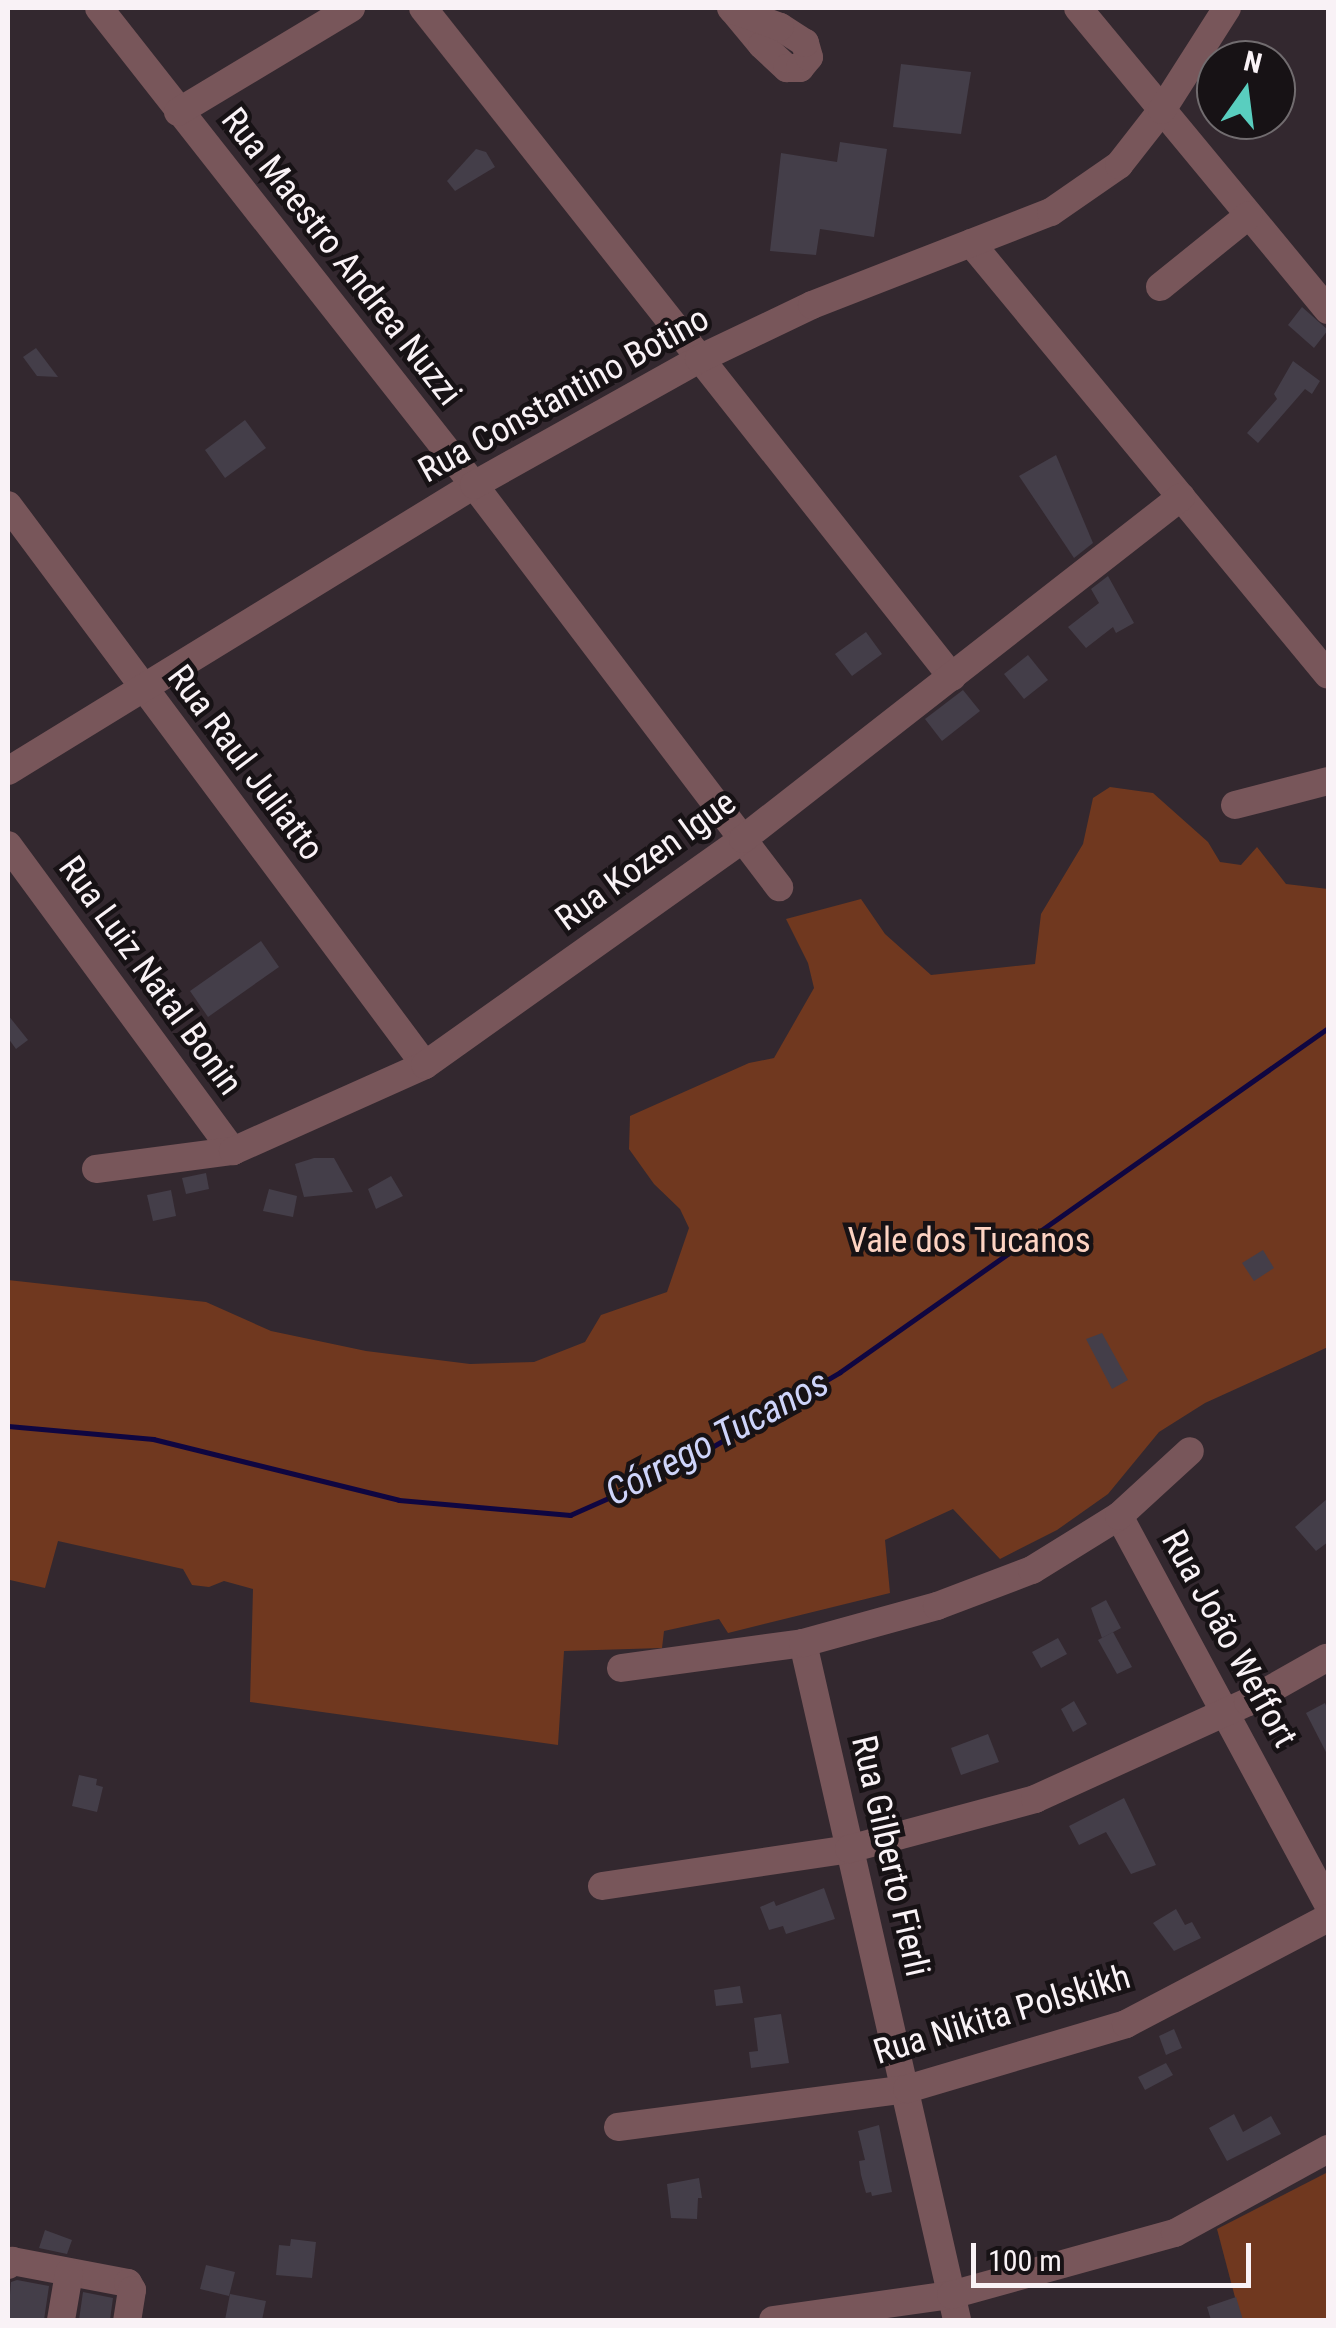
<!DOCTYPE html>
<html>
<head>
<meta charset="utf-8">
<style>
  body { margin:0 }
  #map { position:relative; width:1336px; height:2328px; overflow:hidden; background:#33282f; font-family:"Roboto Condensed",sans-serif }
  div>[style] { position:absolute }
  .green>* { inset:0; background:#70381f }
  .stream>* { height:5px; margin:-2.5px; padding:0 2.5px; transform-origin:2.5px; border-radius:2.5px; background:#0f0641 }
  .building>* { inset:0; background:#443e49 }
  .minor>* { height:28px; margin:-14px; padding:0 14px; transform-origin:14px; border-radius:14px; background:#78565a }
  span { translate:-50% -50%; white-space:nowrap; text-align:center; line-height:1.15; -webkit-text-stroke:9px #171215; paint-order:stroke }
  .street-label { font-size:35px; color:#f9f2f6 }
  .park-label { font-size:35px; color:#fdd3c2 }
  .water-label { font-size:38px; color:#ced4fa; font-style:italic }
  .frame { position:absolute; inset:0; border:10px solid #f9f2f6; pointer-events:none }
  .north { position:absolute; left:1196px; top:40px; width:100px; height:100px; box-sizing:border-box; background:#171215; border:2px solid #716c6f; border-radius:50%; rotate:14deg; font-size:28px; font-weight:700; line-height:40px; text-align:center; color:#f9f2f6 }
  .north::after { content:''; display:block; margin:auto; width:35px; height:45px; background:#59cebf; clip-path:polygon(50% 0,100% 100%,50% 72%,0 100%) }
  .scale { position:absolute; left:971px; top:2243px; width:280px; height:45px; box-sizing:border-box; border:5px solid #f9f2f6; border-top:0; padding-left:12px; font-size:30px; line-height:35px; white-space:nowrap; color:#f9f2f6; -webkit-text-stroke:8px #171215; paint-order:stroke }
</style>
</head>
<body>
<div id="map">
  <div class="green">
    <div style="clip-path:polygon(1110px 787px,1153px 793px,1208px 842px,1220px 862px,1241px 865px,1257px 847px,1286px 884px,1328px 889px,1328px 1347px,1205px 1403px,1159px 1432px,1108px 1494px,1057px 1530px,1000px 1559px,953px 1509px,885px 1540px,890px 1593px,728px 1633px,719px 1619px,664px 1631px,662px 1648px,564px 1651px,558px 1745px,250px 1702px,253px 1589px,224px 1581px,209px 1587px,192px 1585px,183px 1569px,58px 1541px,45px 1588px,10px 1580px,8px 1280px,206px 1302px,271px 1331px,366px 1351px,470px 1364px,534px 1362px,585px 1342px,601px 1315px,667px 1292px,689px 1228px,680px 1209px,654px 1184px,629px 1149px,630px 1116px,749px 1063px,774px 1058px,814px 988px,808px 963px,786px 919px,861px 899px,885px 934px,931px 975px,1035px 964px,1041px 914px,1083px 844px,1093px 798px)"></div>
    <div style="clip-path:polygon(1328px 2172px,1328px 2320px,1241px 2320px,1217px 2229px)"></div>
  </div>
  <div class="stream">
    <div style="left:8px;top:1426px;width:146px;rotate:5.1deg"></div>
    <div style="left:153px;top:1439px;width:253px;rotate:13.9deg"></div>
    <div style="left:399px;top:1500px;width:172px;rotate:5deg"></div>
    <div style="left:570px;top:1515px;width:116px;rotate:-23.9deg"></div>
    <div style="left:676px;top:1468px;width:190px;rotate:-30.3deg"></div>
    <div style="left:840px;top:1372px;width:597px;rotate:-35.18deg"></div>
  </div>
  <div class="building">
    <div style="clip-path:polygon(901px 64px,971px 72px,961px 134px,893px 127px)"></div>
    <div style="clip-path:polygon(840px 142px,887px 149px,874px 237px,820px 229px,816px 255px,770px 251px,781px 153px,837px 162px)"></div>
    <div style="clip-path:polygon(476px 149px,486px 152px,495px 167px,455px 191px,447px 181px)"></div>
    <div style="clip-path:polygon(1302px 307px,1328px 330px,1314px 348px,1288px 325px)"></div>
    <div style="clip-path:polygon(36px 348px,58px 377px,37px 376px,23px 357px)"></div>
    <div style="clip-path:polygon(1293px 361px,1320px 381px,1312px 394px,1305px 389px,1258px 443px,1247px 433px,1277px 399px,1274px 394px)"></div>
    <div style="clip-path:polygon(245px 420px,266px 448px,225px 478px,205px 450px)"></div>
    <div style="clip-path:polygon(1056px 455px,1093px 543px,1074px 558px,1019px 476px)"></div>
    <div style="clip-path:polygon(1108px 576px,1134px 623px,1116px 633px,1113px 627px,1086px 648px,1068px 627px,1099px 603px,1091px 589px)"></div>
    <div style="clip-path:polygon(866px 632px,882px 654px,852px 676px,835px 654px)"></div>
    <div style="clip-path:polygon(1028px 655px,1048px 680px,1024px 699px,1004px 674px)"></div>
    <div style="clip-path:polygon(963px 690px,980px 711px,942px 741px,925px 719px)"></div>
    <div style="clip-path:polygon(261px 941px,279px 967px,208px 1017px,190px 991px)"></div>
    <div style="clip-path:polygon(8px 1015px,28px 1040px,16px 1049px,8px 1038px)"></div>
    <div style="clip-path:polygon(314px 1158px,334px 1158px,353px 1192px,304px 1197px,295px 1164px)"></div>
    <div style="clip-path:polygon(206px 1173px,209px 1189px,186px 1194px,182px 1178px)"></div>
    <div style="clip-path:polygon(391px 1176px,403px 1196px,376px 1209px,368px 1189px)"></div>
    <div style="clip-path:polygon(269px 1189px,297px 1196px,293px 1217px,263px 1211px)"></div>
    <div style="clip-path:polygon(171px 1190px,176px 1216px,153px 1221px,147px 1195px)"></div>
    <div style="clip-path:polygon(1263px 1250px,1274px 1268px,1254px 1281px,1242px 1263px)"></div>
    <div style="clip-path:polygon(1102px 1333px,1128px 1380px,1112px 1389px,1086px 1339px)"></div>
    <div style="clip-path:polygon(1328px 1498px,1328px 1542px,1316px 1551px,1295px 1527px)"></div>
    <div style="clip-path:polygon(1106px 1600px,1121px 1628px,1102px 1638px,1091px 1608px)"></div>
    <div style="clip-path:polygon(1113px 1632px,1132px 1667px,1117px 1674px,1098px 1640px)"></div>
    <div style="clip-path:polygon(1058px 1638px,1067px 1654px,1041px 1668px,1032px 1652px)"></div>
    <div style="clip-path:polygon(1074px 1701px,1087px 1724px,1073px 1732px,1061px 1709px)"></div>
    <div style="clip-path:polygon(1325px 1703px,1328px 1711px,1328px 1756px,1306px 1713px)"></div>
    <div style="clip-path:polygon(988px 1734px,999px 1762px,961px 1775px,951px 1748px)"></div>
    <div style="clip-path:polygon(79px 1775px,97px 1779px,96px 1785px,103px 1787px,97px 1812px,72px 1806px)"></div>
    <div style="clip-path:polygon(1124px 1798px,1156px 1865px,1131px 1874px,1106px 1832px,1079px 1845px,1069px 1826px)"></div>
    <div style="clip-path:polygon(824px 1888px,835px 1919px,786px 1934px,783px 1926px,769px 1930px,760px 1907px,774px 1901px,776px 1906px)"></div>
    <div style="clip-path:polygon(1176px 1909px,1185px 1925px,1192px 1922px,1201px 1938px,1174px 1951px,1153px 1923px)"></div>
    <div style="clip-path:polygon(740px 1986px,743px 2003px,716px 2006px,714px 1990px)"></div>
    <div style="clip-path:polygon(781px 2014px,789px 2063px,751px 2068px,749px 2052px,758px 2051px,754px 2018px)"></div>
    <div style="clip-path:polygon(1174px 2029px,1182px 2048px,1166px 2055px,1159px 2036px)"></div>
    <div style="clip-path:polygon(1166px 2063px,1173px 2075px,1145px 2090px,1138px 2077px)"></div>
    <div style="clip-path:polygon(1234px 2114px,1243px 2132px,1271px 2116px,1281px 2134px,1227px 2161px,1209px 2128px)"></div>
    <div style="clip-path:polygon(879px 2125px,892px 2192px,872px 2196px,871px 2192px,866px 2193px,861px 2175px,859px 2161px,865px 2160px,858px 2131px)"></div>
    <div style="clip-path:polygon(699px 2178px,702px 2198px,698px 2198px,697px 2219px,671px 2218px,667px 2184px)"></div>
    <div style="clip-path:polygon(45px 2230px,72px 2240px,67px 2254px,39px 2248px)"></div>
    <div style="clip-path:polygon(291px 2239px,316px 2242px,312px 2278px,276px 2275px,279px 2245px,290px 2246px)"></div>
    <div style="clip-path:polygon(206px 2265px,235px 2272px,229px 2296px,200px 2289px)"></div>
    <div style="clip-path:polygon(17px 2280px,49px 2286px,44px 2320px,8px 2320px,11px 2282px)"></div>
    <div style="clip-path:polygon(83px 2292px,113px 2298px,110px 2320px,79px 2320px)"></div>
    <div style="clip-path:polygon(230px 2294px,266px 2301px,262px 2320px,225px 2320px)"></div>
    <div style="clip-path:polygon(1236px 2297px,1243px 2320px,1211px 2320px,1207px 2307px)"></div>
  </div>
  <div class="minor">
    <div style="left:99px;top:8px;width:607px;rotate:51.83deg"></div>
    <div style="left:474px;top:485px;width:505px;rotate:52.81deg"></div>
    <div style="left:423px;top:8px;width:853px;rotate:51.67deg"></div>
    <div style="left:731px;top:8px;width:3px;rotate:45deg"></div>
    <div style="left:733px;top:10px;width:45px;rotate:50.4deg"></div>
    <div style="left:762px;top:45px;width:34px;rotate:43deg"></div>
    <div style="left:787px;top:68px;width:13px"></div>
    <div style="left:800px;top:68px;width:14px;rotate:-51deg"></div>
    <div style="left:809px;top:57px;width:15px;rotate:-106deg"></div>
    <div style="left:805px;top:43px;width:30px;rotate:-147deg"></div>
    <div style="left:780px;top:27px;width:50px;rotate:-160.1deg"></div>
    <div style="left:1078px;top:8px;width:392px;rotate:50.4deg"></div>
    <div style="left:178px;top:112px;width:202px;rotate:-31deg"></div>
    <div style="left:971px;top:243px;width:560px;rotate:50.43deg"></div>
    <div style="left:1160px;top:287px;width:114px;rotate:-39deg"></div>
    <div style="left:8px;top:505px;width:698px;rotate:53.33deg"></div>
    <div style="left:8px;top:771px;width:547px;rotate:-31.54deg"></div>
    <div style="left:474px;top:485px;width:258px;rotate:-29.2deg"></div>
    <div style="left:699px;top:359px;width:125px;rotate:-25.5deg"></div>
    <div style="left:812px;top:305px;width:256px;rotate:-21.3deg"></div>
    <div style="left:1051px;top:212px;width:83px;rotate:-34.7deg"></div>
    <div style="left:1119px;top:165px;width:70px;rotate:-52deg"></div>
    <div style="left:1162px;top:110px;width:121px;rotate:-57.5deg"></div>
    <div style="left:1235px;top:805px;width:96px;rotate:-14.5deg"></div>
    <div style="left:8px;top:845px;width:380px;rotate:53.7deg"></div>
    <div style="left:96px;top:1169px;width:138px;rotate:-7.5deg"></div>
    <div style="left:233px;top:1151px;width:210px;rotate:-24.1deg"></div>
    <div style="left:425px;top:1065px;width:390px;rotate:-35.4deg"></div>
    <div style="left:743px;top:839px;width:556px;rotate:-37.98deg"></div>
    <div style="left:1119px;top:1516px;width:441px;rotate:61.7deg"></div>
    <div style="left:803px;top:1643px;width:694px;rotate:77.18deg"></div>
    <div style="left:621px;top:1668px;width:184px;rotate:-7.8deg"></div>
    <div style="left:803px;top:1643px;width:139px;rotate:-15.4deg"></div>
    <div style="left:937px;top:1606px;width:102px;rotate:-20.8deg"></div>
    <div style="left:1032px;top:1570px;width:102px;rotate:-31.8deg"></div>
    <div style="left:1119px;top:1516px;width:96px;rotate:-42.5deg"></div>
    <div style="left:602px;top:1886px;width:250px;rotate:-8.5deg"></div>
    <div style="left:849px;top:1849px;width:193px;rotate:-15deg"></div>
    <div style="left:1035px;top:1799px;width:234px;rotate:-24.5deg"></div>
    <div style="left:1248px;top:1702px;width:90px;rotate:-29.4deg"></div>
    <div style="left:618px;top:2127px;width:291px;rotate:-7.5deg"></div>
    <div style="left:907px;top:2089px;width:228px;rotate:-16.5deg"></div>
    <div style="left:1126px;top:2024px;width:228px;rotate:-27.7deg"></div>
    <div style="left:8px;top:2265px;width:6px;rotate:-45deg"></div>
    <div style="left:12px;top:2261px;width:118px;rotate:10.7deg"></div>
    <div style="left:128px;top:2283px;width:8px;rotate:60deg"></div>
    <div style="left:132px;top:2290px;width:30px;rotate:99deg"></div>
    <div style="left:61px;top:2320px;width:48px;rotate:-80.3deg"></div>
    <div style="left:773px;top:2320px;width:180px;rotate:-8deg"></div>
    <div style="left:951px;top:2295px;width:232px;rotate:-15.5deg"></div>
    <div style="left:1175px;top:2233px;width:175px;rotate:-28.8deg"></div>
  </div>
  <div class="street-label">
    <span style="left:341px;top:257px;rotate:52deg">Rua Maestro Andrea Nuzzi</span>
    <span style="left:564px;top:395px;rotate:-29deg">Rua Constantino Botino</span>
    <span style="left:245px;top:763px;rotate:53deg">Rua Raul Juliatto</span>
    <span style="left:646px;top:861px;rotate:-36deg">Rua Kozen Igue</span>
    <span style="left:150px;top:976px;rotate:54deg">Rua Luiz Natal Bonin</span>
    <span style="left:1229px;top:1639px;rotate:61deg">Rua João Weffort</span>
    <span style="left:890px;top:1856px;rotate:77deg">Rua Gilberto Fierli</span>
    <span style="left:1002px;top:2015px;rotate:-17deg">Rua Nikita Polskikh</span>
  </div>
  <div class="park-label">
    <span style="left:969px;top:1241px">Vale dos Tucanos</span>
  </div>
  <div class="water-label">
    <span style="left:717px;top:1438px;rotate:-28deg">Córrego Tucanos</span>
  </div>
  <div class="frame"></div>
  <div class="north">N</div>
  <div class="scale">100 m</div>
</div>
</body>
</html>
